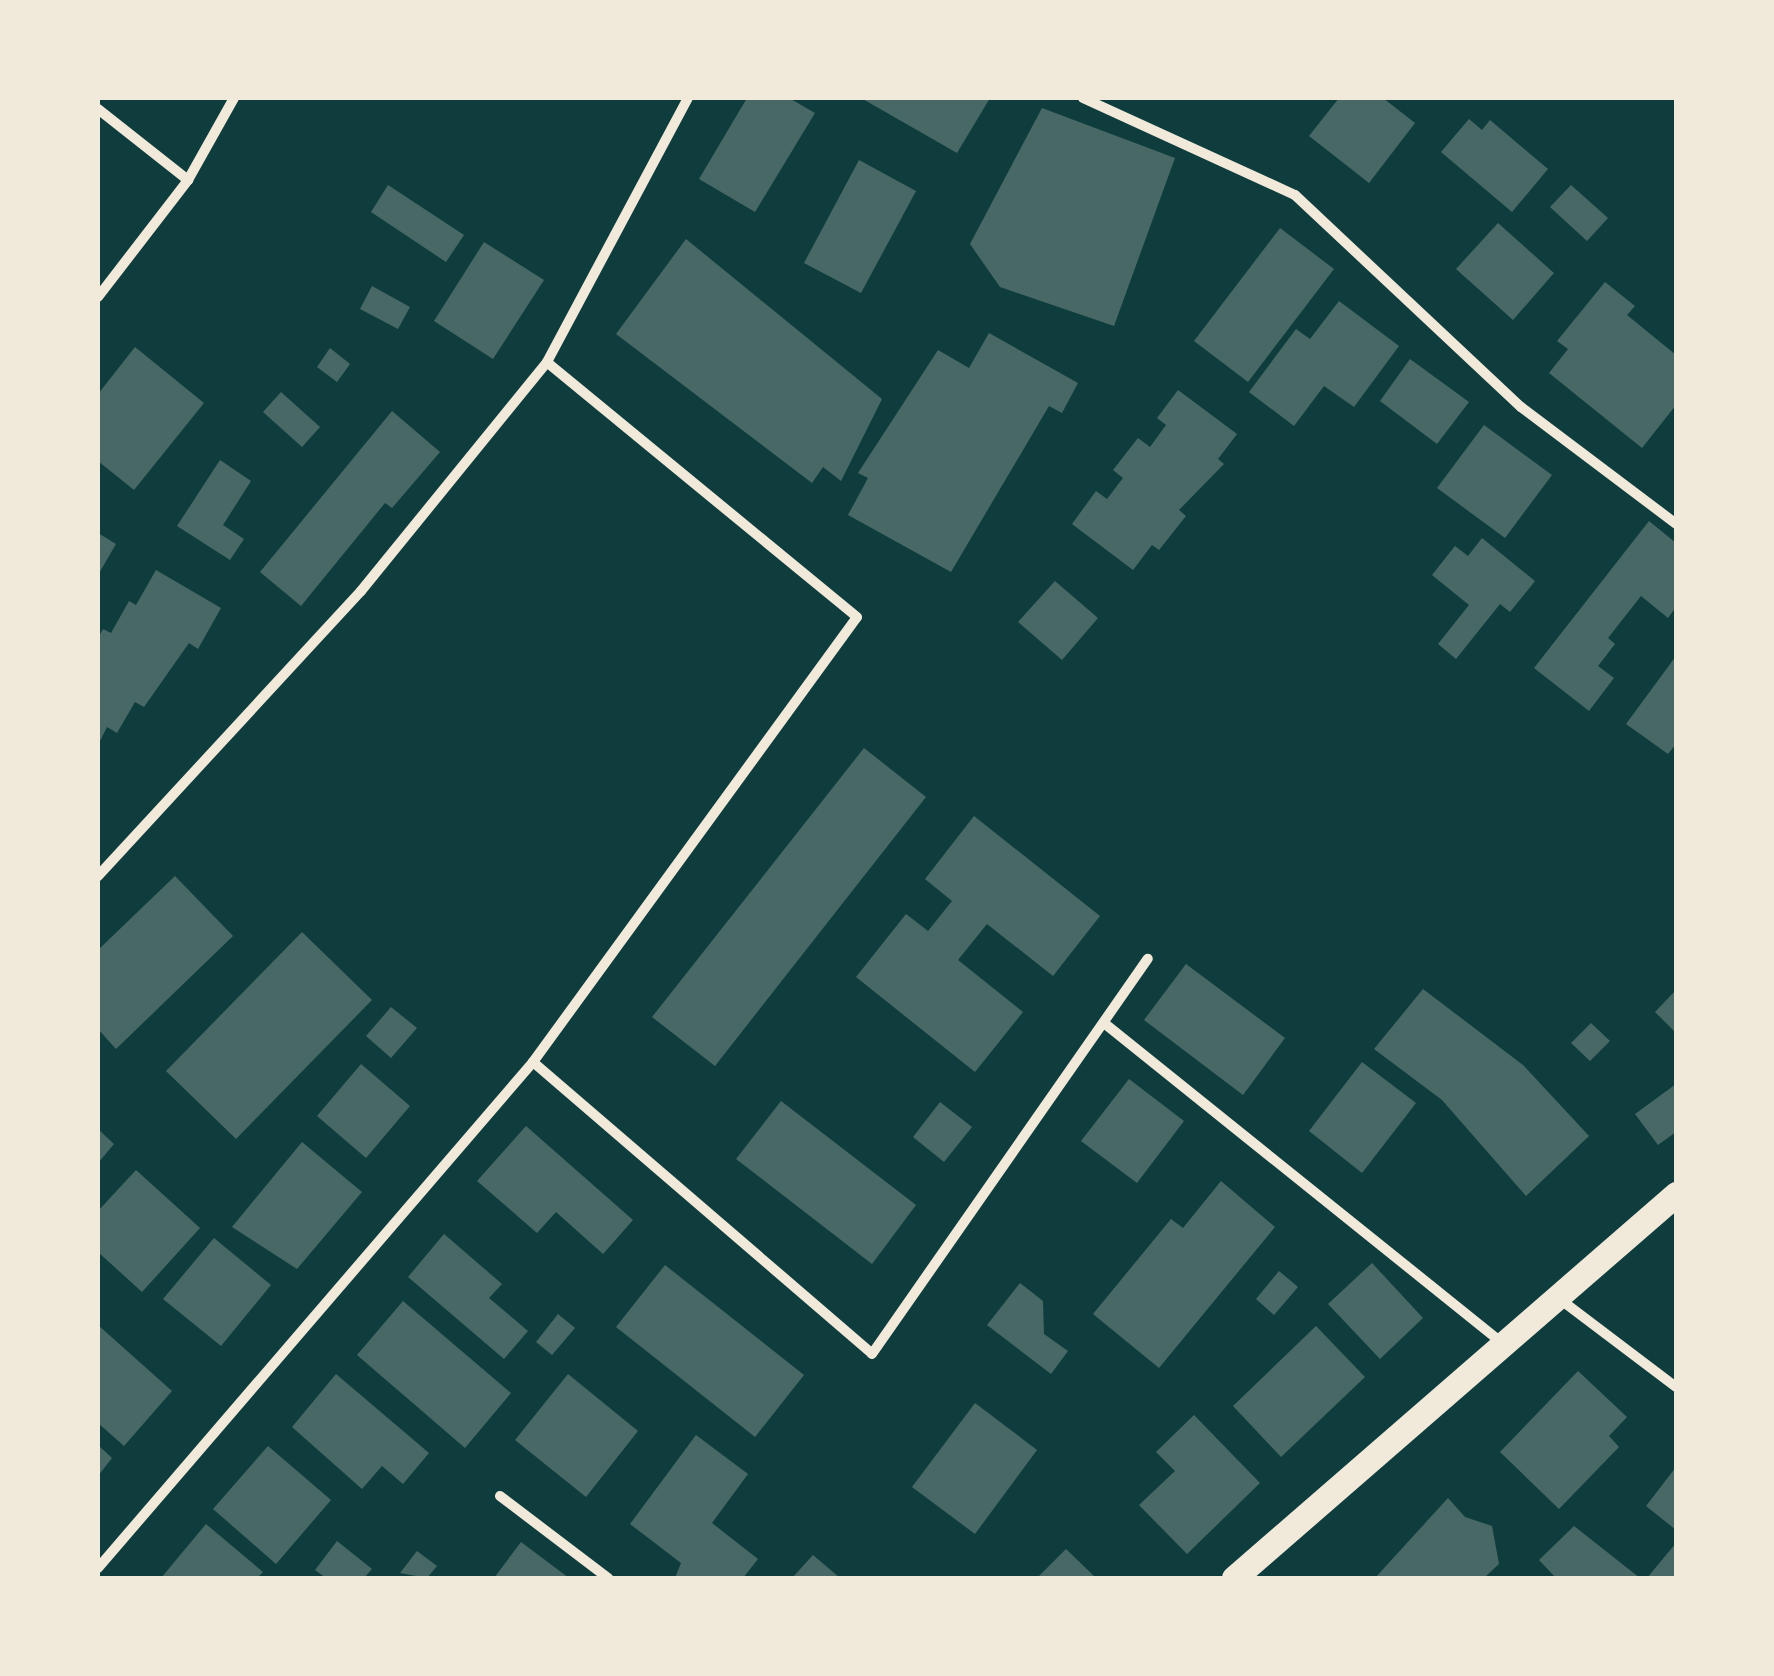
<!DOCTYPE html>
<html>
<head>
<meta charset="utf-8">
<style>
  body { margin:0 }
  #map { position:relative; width:1774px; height:1676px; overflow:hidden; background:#0f3d3e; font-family:"Asap Condensed",sans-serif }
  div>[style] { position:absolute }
  .building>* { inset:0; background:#486865 }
  .minor>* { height:10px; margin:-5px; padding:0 5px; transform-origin:5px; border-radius:5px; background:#f1e9da }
  .primary>* { height:25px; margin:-12.5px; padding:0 12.5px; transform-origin:12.5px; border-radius:12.5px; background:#f1e9da }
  span { translate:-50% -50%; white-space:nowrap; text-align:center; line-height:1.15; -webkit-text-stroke:8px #f1e9da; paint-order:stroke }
  .frame { position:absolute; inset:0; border:100px solid #f1e9da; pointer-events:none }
</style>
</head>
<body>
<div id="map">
  <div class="building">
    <div style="clip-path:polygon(747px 98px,789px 98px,815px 113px,755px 212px,699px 179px)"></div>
    <div style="clip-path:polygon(861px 98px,990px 98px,957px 153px)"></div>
    <div style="clip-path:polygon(1339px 98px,1383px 98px,1415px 123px,1369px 183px,1309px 136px)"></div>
    <div style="clip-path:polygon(1042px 108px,1175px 158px,1114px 326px,1000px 287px,970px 244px)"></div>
    <div style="clip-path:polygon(1469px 119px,1482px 130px,1490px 120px,1548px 169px,1512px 212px,1441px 152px)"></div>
    <div style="clip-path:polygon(859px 160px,916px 191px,861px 293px,804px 263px)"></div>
    <div style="clip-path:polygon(388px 185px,464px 235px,446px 262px,371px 212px)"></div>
    <div style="clip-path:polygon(1571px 185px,1608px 218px,1587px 241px,1550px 207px)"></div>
    <div style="clip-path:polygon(1498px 223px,1554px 273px,1513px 320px,1456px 269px)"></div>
    <div style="clip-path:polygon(1280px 228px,1334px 269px,1248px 382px,1194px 341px)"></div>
    <div style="clip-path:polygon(686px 239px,882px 399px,841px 481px,823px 467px,812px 483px,616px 334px)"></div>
    <div style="clip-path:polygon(484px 242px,544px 280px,493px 359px,434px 321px)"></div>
    <div style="clip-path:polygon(1605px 282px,1635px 306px,1627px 315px,1676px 355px,1676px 405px,1642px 448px,1549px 373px,1568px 349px,1557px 341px)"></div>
    <div style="clip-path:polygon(372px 286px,410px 307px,398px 329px,360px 309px)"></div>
    <div style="clip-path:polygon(1339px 301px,1399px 346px,1354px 407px,1324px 386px,1294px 426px,1249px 392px,1296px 329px,1310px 339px)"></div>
    <div style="clip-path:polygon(989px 333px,1078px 383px,1062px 413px,1049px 406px,951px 572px,848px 515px,868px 478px,858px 473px,938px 350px,969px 368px)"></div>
    <div style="clip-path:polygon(135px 347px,204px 403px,134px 490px,98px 461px,98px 394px)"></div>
    <div style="clip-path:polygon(330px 348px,350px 364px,337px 382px,317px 367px)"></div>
    <div style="clip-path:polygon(1410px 359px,1469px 402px,1437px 444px,1380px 401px)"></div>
    <div style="clip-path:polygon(1178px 390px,1237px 434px,1218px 459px,1224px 464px,1179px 510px,1186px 516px,1159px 550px,1152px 545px,1133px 570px,1072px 524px,1096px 491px,1107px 499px,1123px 478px,1113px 470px,1138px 438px,1150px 447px,1166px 425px,1157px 418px)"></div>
    <div style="clip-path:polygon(281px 392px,320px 427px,302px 447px,263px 412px)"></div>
    <div style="clip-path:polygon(392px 411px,440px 452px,392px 508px,385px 503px,301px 606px,260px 572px)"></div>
    <div style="clip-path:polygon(1484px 425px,1552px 475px,1505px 538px,1437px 488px)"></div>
    <div style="clip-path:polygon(220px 460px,251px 481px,223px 525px,244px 539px,230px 560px,177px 526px)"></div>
    <div style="clip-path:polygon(1649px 521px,1676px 543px,1676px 607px,1668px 618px,1641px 596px,1608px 638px,1615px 644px,1598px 666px,1614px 678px,1589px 711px,1534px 668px)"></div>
    <div style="clip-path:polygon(98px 533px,116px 544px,98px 575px)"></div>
    <div style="clip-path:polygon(1482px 538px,1535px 581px,1510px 612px,1500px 604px,1456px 659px,1438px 644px,1469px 605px,1432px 575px,1455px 546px,1468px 556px)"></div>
    <div style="clip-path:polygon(156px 570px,221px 608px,198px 649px,189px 643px,144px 707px,135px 702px,117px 733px,107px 727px,98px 745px,98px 638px,103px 629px,111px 633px,129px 601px,136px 605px)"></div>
    <div style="clip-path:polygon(1055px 581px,1098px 618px,1062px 660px,1018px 622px)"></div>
    <div style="clip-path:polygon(1676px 656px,1676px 744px,1668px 754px,1626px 724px)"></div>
    <div style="clip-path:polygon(864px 748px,926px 797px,715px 1066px,652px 1017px)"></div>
    <div style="clip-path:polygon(974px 816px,1100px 916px,1053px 976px,987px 924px,958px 960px,1023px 1012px,975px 1072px,856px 977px,906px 914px,928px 931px,952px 901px,925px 879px)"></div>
    <div style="clip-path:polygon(175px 876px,233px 936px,116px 1049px,98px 1029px,98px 950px)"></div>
    <div style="clip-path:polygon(302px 932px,372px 1000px,236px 1139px,166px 1071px)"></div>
    <div style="clip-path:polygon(1186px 964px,1285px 1038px,1243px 1095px,1144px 1020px)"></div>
    <div style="clip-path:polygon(1423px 989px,1523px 1065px,1589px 1136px,1526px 1196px,1442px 1100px,1374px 1049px)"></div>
    <div style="clip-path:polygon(1674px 992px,1676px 994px,1676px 1033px,1655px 1012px)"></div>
    <div style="clip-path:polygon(391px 1007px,417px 1028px,391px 1058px,366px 1036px)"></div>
    <div style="clip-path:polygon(1591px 1023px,1610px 1041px,1590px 1061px,1571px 1043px)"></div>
    <div style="clip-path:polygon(1362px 1062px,1416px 1103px,1362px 1173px,1309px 1131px)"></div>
    <div style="clip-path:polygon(361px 1064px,410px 1106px,366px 1158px,317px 1116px)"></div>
    <div style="clip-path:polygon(1129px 1079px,1184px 1121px,1137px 1183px,1081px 1141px)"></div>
    <div style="clip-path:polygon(1676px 1084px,1676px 1132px,1658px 1145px,1635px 1114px)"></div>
    <div style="clip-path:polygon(781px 1101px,916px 1205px,872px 1264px,736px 1159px)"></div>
    <div style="clip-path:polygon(940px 1102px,972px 1127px,944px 1162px,913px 1137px)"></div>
    <div style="clip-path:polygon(526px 1126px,633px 1220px,603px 1254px,556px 1212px,537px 1233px,477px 1181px)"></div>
    <div style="clip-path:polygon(98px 1129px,114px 1144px,98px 1163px)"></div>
    <div style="clip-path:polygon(302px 1142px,362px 1192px,297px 1269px,232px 1227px)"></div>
    <div style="clip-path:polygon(136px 1170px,200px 1228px,142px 1292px,98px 1252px,98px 1211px)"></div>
    <div style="clip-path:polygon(1221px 1181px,1275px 1227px,1159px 1368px,1093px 1314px,1171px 1219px,1183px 1228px)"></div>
    <div style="clip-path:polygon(444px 1234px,502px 1284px,489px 1298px,528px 1331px,504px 1359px,408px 1277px)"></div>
    <div style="clip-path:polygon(214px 1238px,271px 1285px,221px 1346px,163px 1299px)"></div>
    <div style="clip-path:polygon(1372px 1263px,1423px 1318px,1380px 1359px,1328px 1304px)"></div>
    <div style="clip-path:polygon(665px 1265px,804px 1375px,755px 1437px,616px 1327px)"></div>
    <div style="clip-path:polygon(1279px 1271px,1298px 1287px,1274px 1315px,1256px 1299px)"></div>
    <div style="clip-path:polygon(1020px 1283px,1043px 1301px,1044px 1334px,1068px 1351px,1051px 1374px,987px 1325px)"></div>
    <div style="clip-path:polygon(403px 1301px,511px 1393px,465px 1448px,357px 1355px)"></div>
    <div style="clip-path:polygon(558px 1314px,575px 1328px,552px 1355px,536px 1342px)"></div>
    <div style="clip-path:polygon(98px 1325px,172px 1391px,124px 1446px,98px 1423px)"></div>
    <div style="clip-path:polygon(1316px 1326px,1365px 1377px,1281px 1457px,1233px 1406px)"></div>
    <div style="clip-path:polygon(1578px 1371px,1627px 1417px,1609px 1436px,1619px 1447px,1559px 1509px,1500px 1452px)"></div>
    <div style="clip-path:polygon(336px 1374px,429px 1453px,403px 1484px,382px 1466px,362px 1489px,292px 1427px)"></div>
    <div style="clip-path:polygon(568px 1374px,638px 1431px,586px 1497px,515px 1440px)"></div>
    <div style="clip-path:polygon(975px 1403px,1037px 1450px,975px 1534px,912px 1487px)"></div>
    <div style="clip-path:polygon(1194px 1415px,1260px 1483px,1187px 1554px,1139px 1505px,1175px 1471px,1156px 1452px)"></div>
    <div style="clip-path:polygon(696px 1435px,748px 1474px,712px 1523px,758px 1559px,743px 1578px,675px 1578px,681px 1563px,630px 1524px)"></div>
    <div style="clip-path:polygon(98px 1445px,112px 1458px,98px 1476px)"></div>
    <div style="clip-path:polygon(268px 1446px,331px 1500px,276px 1564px,213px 1509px)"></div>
    <div style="clip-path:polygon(1676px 1467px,1676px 1530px,1646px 1506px)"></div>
    <div style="clip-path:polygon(1448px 1498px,1465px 1517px,1492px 1526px,1499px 1564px,1484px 1578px,1375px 1578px)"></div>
    <div style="clip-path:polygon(206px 1524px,263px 1572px,257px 1578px,161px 1578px)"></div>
    <div style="clip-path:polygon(1574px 1526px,1640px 1578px,1556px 1578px,1539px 1560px)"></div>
    <div style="clip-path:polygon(337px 1541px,372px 1569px,364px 1578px,326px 1578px,315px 1570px)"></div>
    <div style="clip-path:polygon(521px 1542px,569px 1578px,494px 1578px)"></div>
    <div style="clip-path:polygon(1676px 1543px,1676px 1578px,1647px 1578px)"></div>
    <div style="clip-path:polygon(1066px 1549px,1096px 1578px,1037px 1578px)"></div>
    <div style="clip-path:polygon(417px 1551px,437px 1566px,427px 1578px,400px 1573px)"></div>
    <div style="clip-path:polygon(813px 1555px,840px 1578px,792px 1578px)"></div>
  </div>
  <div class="minor">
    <div style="left:1083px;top:98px;width:233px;rotate:24.6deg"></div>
    <div style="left:1295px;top:195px;width:310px;rotate:43.2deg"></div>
    <div style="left:1521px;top:407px;width:194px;rotate:37deg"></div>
    <div style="left:98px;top:109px;width:115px;rotate:38.3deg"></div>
    <div style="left:98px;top:297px;width:148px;rotate:-52.4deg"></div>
    <div style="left:188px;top:180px;width:94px;rotate:-60.7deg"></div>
    <div style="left:98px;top:876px;width:388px;rotate:-47.3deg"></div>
    <div style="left:361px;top:591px;width:295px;rotate:-50.9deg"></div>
    <div style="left:547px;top:362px;width:299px;rotate:-61.9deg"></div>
    <div style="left:1104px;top:1023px;width:509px;rotate:38.78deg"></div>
    <div style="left:533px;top:1062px;width:447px;rotate:40.7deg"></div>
    <div style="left:872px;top:1354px;width:482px;rotate:-55.1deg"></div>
    <div style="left:1557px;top:1297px;width:149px;rotate:37.1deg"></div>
    <div style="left:500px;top:1496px;width:136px;rotate:37.2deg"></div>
    <div style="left:98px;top:1568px;width:667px;rotate:-49.31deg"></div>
    <div style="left:533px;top:1062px;width:550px;rotate:-53.94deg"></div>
    <div style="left:857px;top:617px;width:401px;rotate:-140.6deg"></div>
  </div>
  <div class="primary">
    <div style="left:1234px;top:1578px;width:586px;rotate:-40.98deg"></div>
  </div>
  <div class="frame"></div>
</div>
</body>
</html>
